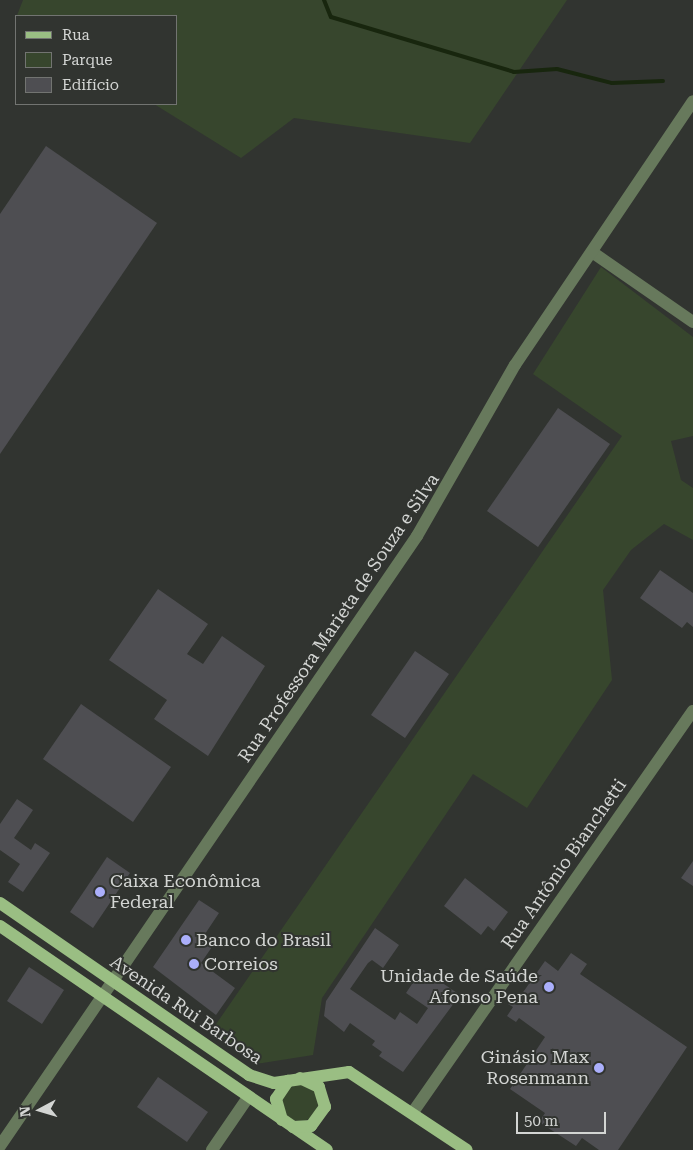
<!DOCTYPE html>
<html>
<head>
<meta charset="utf-8">
<style>
  body { margin:0 }
  #map { position:relative; width:693px; height:1150px; overflow:hidden; background:#313430; font-family:"Roboto Serif",serif }
  div>[style] { position:absolute }
  .green>* { inset:0; background:#37462d }
  .round { border-radius:50% }
  .stream>* { height:4px; margin:-2px; padding:0 2px; transform-origin:2px; border-radius:2px; background:#18260e }
  .building>* { inset:0; background:#4e4e52 }
  .minor>* { height:12px; margin:-6px; padding:0 6px; transform-origin:6px; border-radius:6px; background:#67795c }
  .major>* { height:12px; margin:-6px; padding:0 6px; transform-origin:6px; border-radius:6px; background:#9abe83 }
  .dots>* { width:14px; height:14px; translate:-50% -50%; box-sizing:border-box; border:2px solid #313430; border-radius:50% }
  span { translate:-50% -50%; white-space:nowrap; text-align:center; line-height:1.15; -webkit-text-stroke:4px #313430; paint-order:stroke }
  .street-label { font-size:18px; color:#d3d5d3 }
  .poi-label { font-size:18px; color:#d3d5d3 }
  .left { translate:0 -50%; text-align:left }
  .right { translate:-100% -50%; text-align:right }
  .legend { position:absolute; left:15px; top:15px; width:162px; height:90px; box-sizing:border-box; background:#313430; border:1px solid #727471; margin:0; padding:6px 9px; list-style:none; font-size:15px; color:#d3d5d3 }
  .legend li { display:flex; align-items:center; gap:10px; height:25px }
  .legend b { width:25px; border:1px solid #727471 }
  .north { position:absolute; left:15px; top:1085px; width:50px; height:50px; -webkit-text-stroke:4px #313430; paint-order:stroke; rotate:264deg; font-size:14px; font-weight:700; line-height:20px; text-align:center; color:#d3d5d3 }
  .north::after { content:''; display:block; margin:auto; width:18px; height:22px; background:#d3d5d3; clip-path:polygon(50% 0,100% 100%,50% 72%,0 100%) }
  .scale { position:absolute; left:516px; top:1112px; width:90px; height:22px; box-sizing:border-box; border:2px solid #d3d5d3; border-top:0; padding-left:6px; font-size:15px; line-height:18px; white-space:nowrap; color:#d3d5d3; -webkit-text-stroke:4px #313430; paint-order:stroke }
</style>
</head>
<body>
<div id="map">
  <div class="green">
    <div style="clip-path:polygon(23px 0,567px 0,470px 143px,294px 118px,241px 158px,154px 104px,176px 104px,176px 16px,16px 18px)"></div>
    <div style="clip-path:polygon(601px 267px,693px 337px,693px 436px,671px 441px,681px 480px,693px 488px,693px 540px,664px 524px,631px 550px,603px 590px,612px 680px,527px 808px,473px 774px,322px 998px,313px 1055px,256px 1064px,212px 1030px,622px 436px,533px 374px)"></div>
    <div class="round" style="left:282px;top:1085px;width:36px;height:36px"></div>
  </div>
  <div class="stream">
    <div style="left:324px;top:0;width:18px;rotate:68deg"></div>
    <div style="left:331px;top:17px;width:191px;rotate:16.7deg"></div>
    <div style="left:514px;top:72px;width:43px;rotate:-4deg"></div>
    <div style="left:557px;top:69px;width:57px;rotate:14.3deg"></div>
    <div style="left:612px;top:83px;width:51px;rotate:-2.2deg"></div>
  </div>
  <div class="building">
    <div style="clip-path:polygon(46px 146px,157px 223px,0 454px,0 214px)"></div>
    <div style="clip-path:polygon(558px 408px,610px 444px,538px 547px,487px 511px)"></div>
    <div style="clip-path:polygon(660px 570px,693px 593px,693px 627px,687px 622px,682px 628px,640px 598px)"></div>
    <div style="clip-path:polygon(158px 589px,208px 624px,187px 654px,203px 664px,222px 636px,265px 666px,208px 756px,154px 719px,167px 700px,109px 660px)"></div>
    <div style="clip-path:polygon(415px 651px,449px 674px,405px 738px,371px 715px)"></div>
    <div style="clip-path:polygon(81px 704px,171px 767px,133px 822px,43px 759px)"></div>
    <div style="clip-path:polygon(17px 799px,33px 810px,14px 838px,31px 850px,35px 843px,50px 853px,23px 892px,8px 882px,20px 864px,0 850px,0 824px)"></div>
    <div style="clip-path:polygon(107px 857px,130px 873px,93px 928px,70px 912px)"></div>
    <div style="clip-path:polygon(693px 861px,693px 886px,681px 878px)"></div>
    <div style="clip-path:polygon(465px 878px,508px 912px,494px 931px,488px 926px,481px 935px,444px 906px)"></div>
    <div style="clip-path:polygon(199px 900px,219px 913px,203px 937px,214px 944px,201px 963px,235px 988px,216px 1015px,153px 967px)"></div>
    <div style="clip-path:polygon(375px 928px,399px 945px,383px 968px,372px 960px,368px 963px,350px 989px,395px 1020px,400px 1012px,417px 1024px,428px 1008px,406px 993px,422px 969px,460px 995px,403px 1072px,379px 1056px,382px 1052px,372px 1045px,375px 1041px,350px 1023px,344px 1032px,324px 1016px,326px 1001px)"></div>
    <div style="clip-path:polygon(571px 953px,587px 964px,580px 974px,687px 1047px,618px 1150px,599px 1150px,582px 1138px,576px 1146px,539px 1122px,545px 1113px,510px 1089px,545px 1037px,519px 1018px,516px 1022px,507px 1016px,513px 1007px,508px 1004px,514px 994px,519px 998px,545px 961px,558px 971px)"></div>
    <div style="clip-path:polygon(29px 967px,64px 990px,42px 1024px,7px 1001px)"></div>
    <div style="clip-path:polygon(158px 1077px,208px 1112px,187px 1142px,137px 1107px)"></div>
  </div>
  <div class="minor">
    <div style="left:592px;top:252px;width:123px;rotate:34.7deg"></div>
    <div style="left:413px;top:1112px;width:489px;rotate:-55.1deg"></div>
    <div style="left:0;top:1146px;width:739px;rotate:-55.64deg"></div>
    <div style="left:417px;top:536px;width:197px;rotate:-60.2deg"></div>
    <div style="left:515px;top:365px;width:318px;rotate:-56deg"></div>
    <div style="left:212px;top:1150px;width:65px;rotate:-55.6deg"></div>
  </div>
  <div class="major">
    <div style="left:0;top:903px;width:303px;rotate:34.6deg"></div>
    <div style="left:249px;top:1075px;width:26px;rotate:18deg"></div>
    <div style="left:274px;top:1083px;width:76px;rotate:-8.3deg"></div>
    <div style="left:349px;top:1072px;width:141px;rotate:33.5deg"></div>
    <div style="left:0;top:926px;width:396px;rotate:34.4deg"></div>
    <div style="left:282px;top:1120px;width:22px;rotate:-106deg"></div>
    <div style="left:276px;top:1099px;width:22px;rotate:-56deg"></div>
    <div style="left:293px;top:1127px;width:18px;rotate:-3deg"></div>
    <div style="left:311px;top:1126px;width:24px;rotate:-54deg"></div>
    <div style="left:325px;top:1107px;width:21px;rotate:-107deg"></div>
    <div style="left:319px;top:1087px;width:21px;rotate:-155deg"></div>
  </div>
  <div class="dots">
    <div style="left:100px;top:892px;background:#abaffb"></div>
    <div style="left:186px;top:940px;background:#abaffb"></div>
    <div style="left:194px;top:964px;background:#abaffb"></div>
    <div style="left:549px;top:987px;background:#abaffb"></div>
    <div style="left:599px;top:1068px;background:#abaffb"></div>
  </div>
  <div class="street-label">
    <span style="left:339px;top:618px;rotate:-56deg">Rua Professora Marieta de Souza e Silva</span>
    <span style="left:564px;top:864px;rotate:-55deg">Rua Antônio Bianchetti</span>
    <span style="left:186px;top:1010px;rotate:34deg">Avenida Rui Barbosa</span>
  </div>
  <div class="poi-label">
    <span class="left" style="left:110px;top:892px">Caixa Econômica<br>Federal</span>
    <span class="left" style="left:196px;top:940px">Banco do Brasil</span>
    <span class="left" style="left:204px;top:964px">Correios</span>
    <span class="right" style="left:538px;top:987px">Unidade de Saúde<br>Afonso Pena</span>
    <span class="right" style="left:589px;top:1068px">Ginásio Max<br>Rosenmann</span>
  </div>
  <ul class="legend">
  <li><b style="height:6px;background:#9abe83"></b>Rua</li>
  <li><b style="height:14px;background:#37462d"></b>Parque</li>
  <li><b style="height:14px;background:#4e4e52"></b>Edifício</li>
  </ul>
  <div class="north">N</div>
  <div class="scale">50 m</div>
</div>
</body>
</html>
